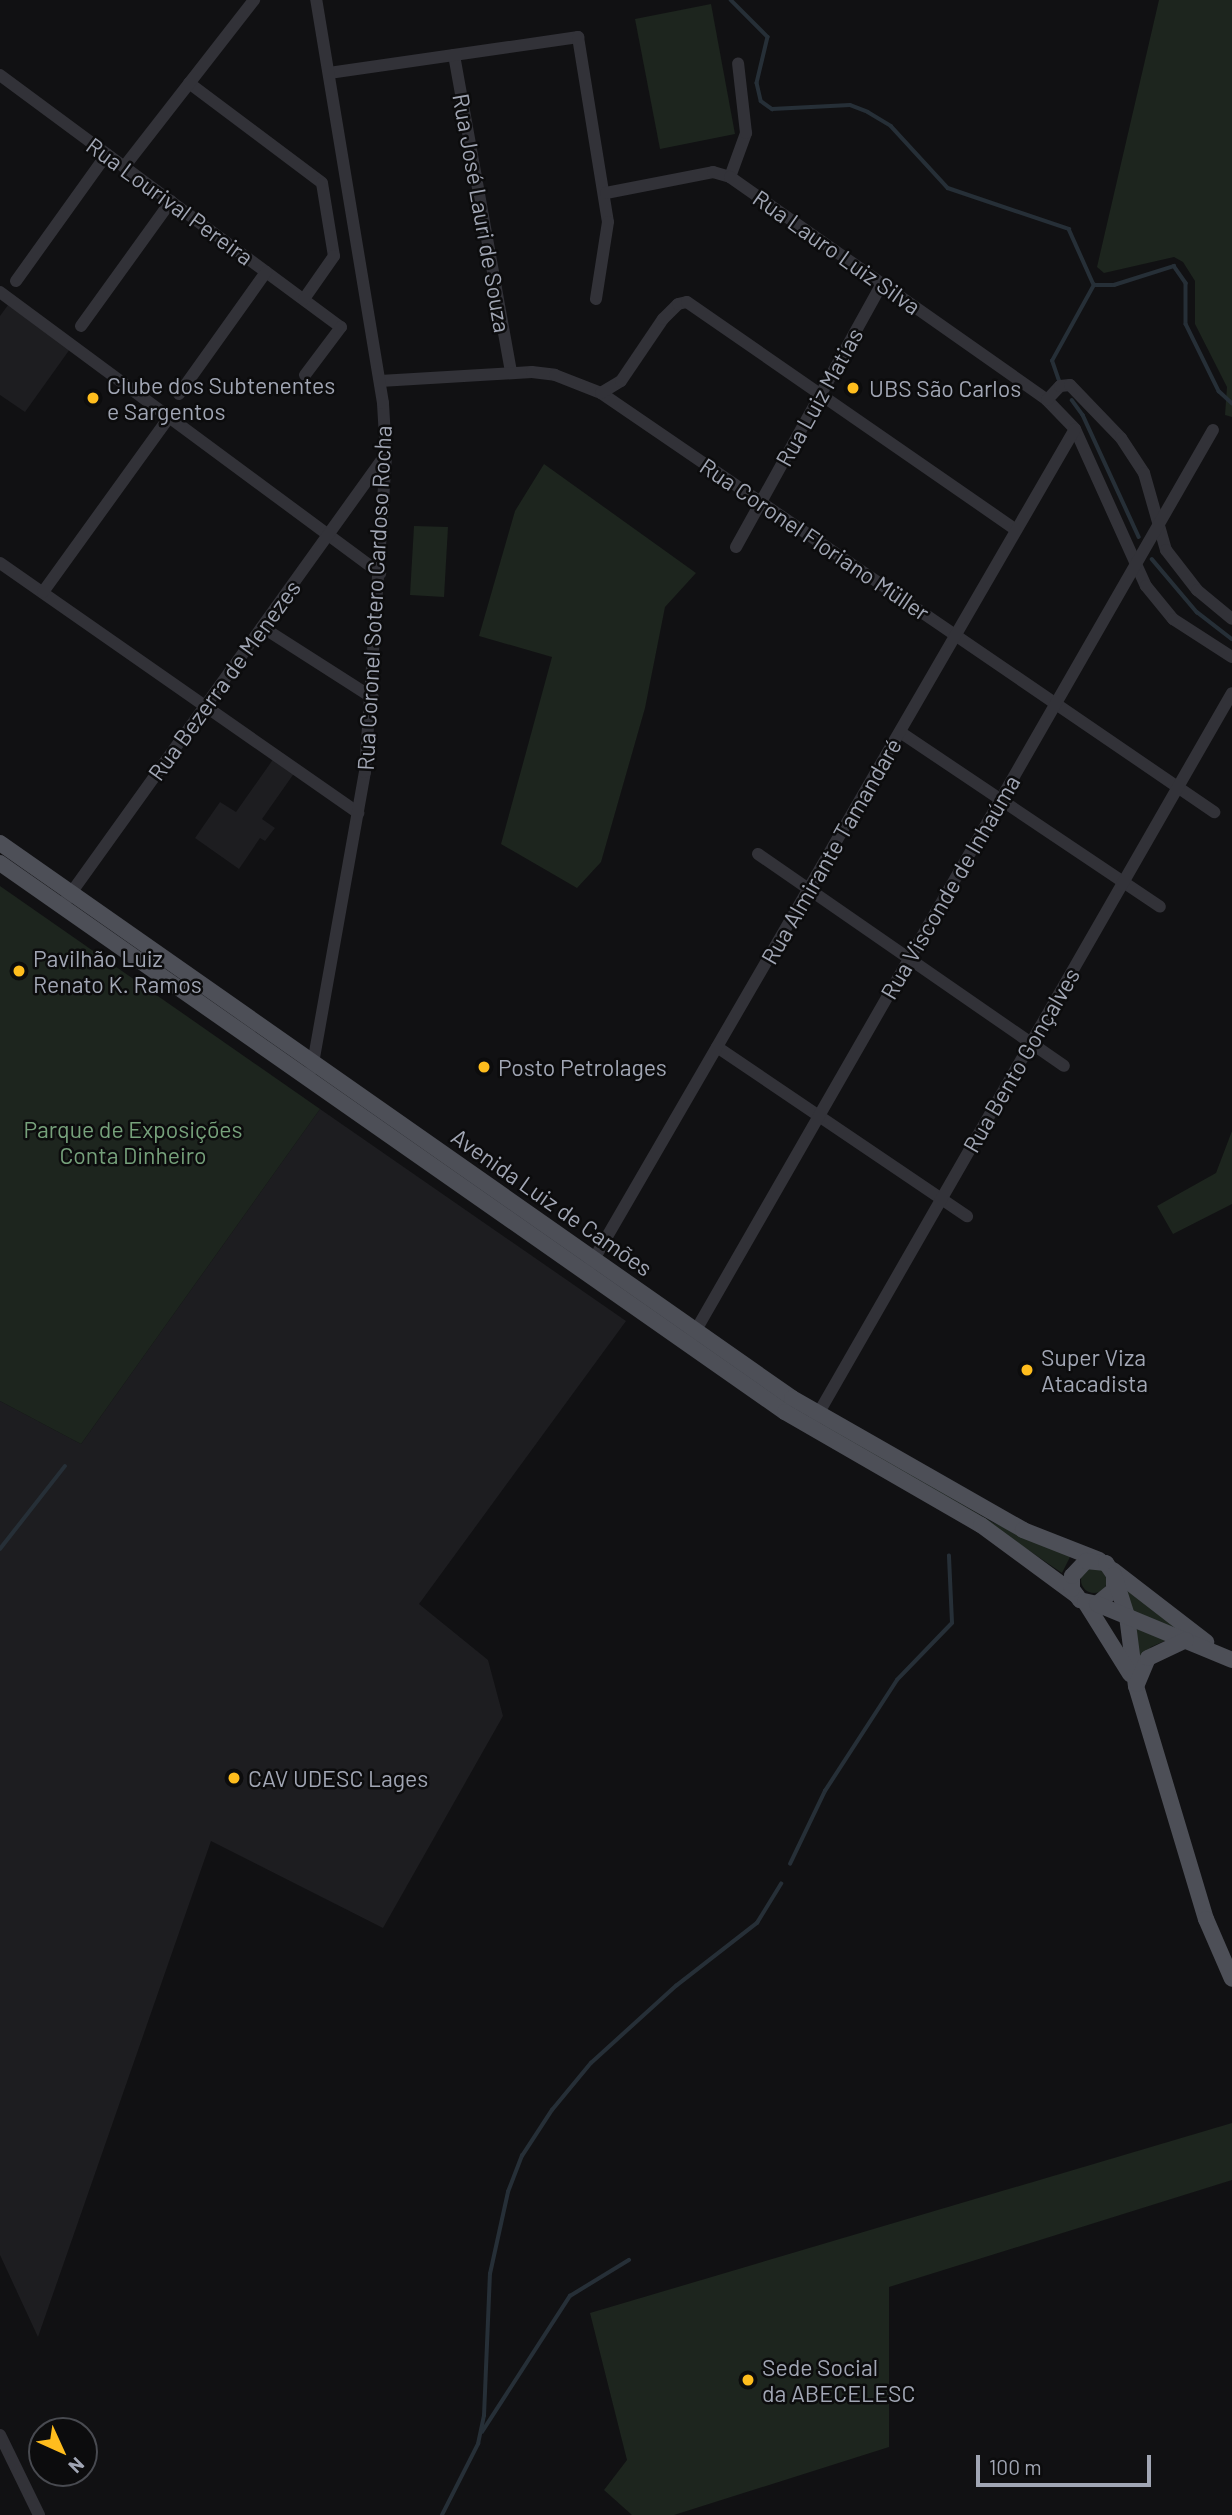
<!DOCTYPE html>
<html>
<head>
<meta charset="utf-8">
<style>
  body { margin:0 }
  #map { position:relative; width:1232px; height:2515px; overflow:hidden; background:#111113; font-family:Barlow,sans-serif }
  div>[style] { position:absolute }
  .built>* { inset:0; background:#1d1d20 }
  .green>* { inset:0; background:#1d251e }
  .round { border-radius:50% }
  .stream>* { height:3.5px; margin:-1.75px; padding:0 1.75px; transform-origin:1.75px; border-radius:1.75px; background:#262f37 }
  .minor>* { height:12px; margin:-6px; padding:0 6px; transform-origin:6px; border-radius:6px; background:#323238 }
  .major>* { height:16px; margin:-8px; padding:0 8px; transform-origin:8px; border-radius:8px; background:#4d4f57 }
  .dots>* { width:19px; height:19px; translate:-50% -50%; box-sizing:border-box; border:4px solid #0c0c0d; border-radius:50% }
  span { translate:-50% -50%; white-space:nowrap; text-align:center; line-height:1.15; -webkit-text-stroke:5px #0c0c0d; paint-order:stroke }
  .street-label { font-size:23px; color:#a1a6b4 }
  .poi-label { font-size:23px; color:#a1a6b4 }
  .left { translate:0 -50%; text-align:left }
  .park-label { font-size:23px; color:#76a17b }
  .north { position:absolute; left:28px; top:2417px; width:70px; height:70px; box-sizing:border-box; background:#0c0c0d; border:2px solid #484a50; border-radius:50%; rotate:135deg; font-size:19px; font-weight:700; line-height:28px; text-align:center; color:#a1a6b4 }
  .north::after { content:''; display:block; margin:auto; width:24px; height:32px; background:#ffbd1d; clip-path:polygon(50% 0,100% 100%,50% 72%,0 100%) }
  .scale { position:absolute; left:976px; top:2455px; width:175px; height:32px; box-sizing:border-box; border:4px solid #a1a6b4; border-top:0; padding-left:9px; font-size:21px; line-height:24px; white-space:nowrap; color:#a1a6b4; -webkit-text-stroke:5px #0c0c0d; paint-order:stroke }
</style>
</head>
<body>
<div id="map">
  <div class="built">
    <div style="clip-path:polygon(8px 305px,70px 349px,25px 412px,0 395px,0 316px)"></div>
    <div style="clip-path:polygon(274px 758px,295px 772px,262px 819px,275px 828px,265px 841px,260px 838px,239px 869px,195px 838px,220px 802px,236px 812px)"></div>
    <div style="clip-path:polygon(320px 1109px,626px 1321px,419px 1604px,488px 1660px,503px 1716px,383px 1928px,211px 1841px,38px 2337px,0 2255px,0 1401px,81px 1444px)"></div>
  </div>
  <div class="green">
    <div style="clip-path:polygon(1159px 0,1232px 0,1232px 417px,1225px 415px,1227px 387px,1195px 324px,1195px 281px,1183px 262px,1174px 257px,1104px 273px,1097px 267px)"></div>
    <div style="clip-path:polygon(711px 4px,735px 134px,660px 149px,635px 19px)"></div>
    <div style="clip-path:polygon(544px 464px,696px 573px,665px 607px,645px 708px,601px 862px,577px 888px,501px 844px,552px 657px,479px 636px,515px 511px)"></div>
    <div style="clip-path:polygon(414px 526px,448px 527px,444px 597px,410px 595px)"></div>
    <div style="clip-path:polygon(0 886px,320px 1109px,81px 1444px,0 1401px)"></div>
    <div style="clip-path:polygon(1232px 1131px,1232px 1204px,1173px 1234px,1157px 1206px,1216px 1173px)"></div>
    <div style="clip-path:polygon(826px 1424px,994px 1523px,1071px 1555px,1062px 1573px,987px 1522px,824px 1428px)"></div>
    <div class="round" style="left:1081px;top:1567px;width:26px;height:26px"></div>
    <div style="clip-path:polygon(1123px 1585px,1195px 1640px,1131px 1615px)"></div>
    <div style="clip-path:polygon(1132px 1624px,1169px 1639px,1151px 1647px,1137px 1664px)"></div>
    <div style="clip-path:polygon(1232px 2123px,1232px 2180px,889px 2287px,889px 2447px,674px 2515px,632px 2515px,604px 2490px,627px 2460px,590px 2313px)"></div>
  </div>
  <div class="stream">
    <div style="left:731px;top:0;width:52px;rotate:45deg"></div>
    <div style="left:768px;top:37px;width:47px;rotate:103.4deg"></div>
    <div style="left:757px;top:83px;width:18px;rotate:77deg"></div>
    <div style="left:761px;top:101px;width:14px;rotate:36deg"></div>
    <div style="left:772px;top:109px;width:78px;rotate:-2.9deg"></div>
    <div style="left:850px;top:105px;width:19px;rotate:21deg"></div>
    <div style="left:868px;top:112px;width:27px;rotate:31deg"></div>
    <div style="left:891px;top:126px;width:84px;rotate:47.4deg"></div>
    <div style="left:948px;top:188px;width:128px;rotate:18.7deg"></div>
    <div style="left:1069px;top:229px;width:61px;rotate:65.9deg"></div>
    <div style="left:1094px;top:285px;width:20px"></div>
    <div style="left:1114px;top:285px;width:63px;rotate:-17.6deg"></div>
    <div style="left:1174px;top:266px;width:21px;rotate:55deg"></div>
    <div style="left:1186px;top:283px;width:41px;rotate:90deg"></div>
    <div style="left:1186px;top:324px;width:75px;rotate:63.8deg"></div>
    <div style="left:1219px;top:391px;width:18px;rotate:43deg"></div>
    <div style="left:1059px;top:381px;width:21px;rotate:-109deg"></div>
    <div style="left:1052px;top:361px;width:87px;rotate:-61.1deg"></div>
    <div style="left:1072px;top:400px;width:19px;rotate:54deg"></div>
    <div style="left:1083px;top:415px;width:134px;rotate:65.3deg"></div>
    <div style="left:1152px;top:559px;width:70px;rotate:49.7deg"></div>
    <div style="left:1197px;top:612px;width:44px;rotate:37.6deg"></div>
    <div style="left:0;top:1549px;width:105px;rotate:-51.9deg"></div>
    <div style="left:790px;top:1864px;width:81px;rotate:-64.4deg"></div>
    <div style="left:825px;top:1791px;width:132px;rotate:-57deg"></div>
    <div style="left:897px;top:1680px;width:79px;rotate:-46deg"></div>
    <div style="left:952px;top:1623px;width:67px;rotate:-92.6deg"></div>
    <div style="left:482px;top:2432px;width:162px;rotate:-57.1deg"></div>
    <div style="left:570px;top:2296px;width:69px;rotate:-31.4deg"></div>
    <div style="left:442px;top:2515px;width:80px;rotate:-63.1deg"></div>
    <div style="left:478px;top:2444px;width:29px;rotate:-78deg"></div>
    <div style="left:484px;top:2416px;width:142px;rotate:-87.6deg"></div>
    <div style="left:490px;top:2274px;width:84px;rotate:-77.6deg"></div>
    <div style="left:508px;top:2192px;width:39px;rotate:-69deg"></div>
    <div style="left:522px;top:2156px;width:55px;rotate:-56.9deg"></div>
    <div style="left:552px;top:2110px;width:61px;rotate:-50.3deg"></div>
    <div style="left:591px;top:2063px;width:115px;rotate:-42.2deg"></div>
    <div style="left:676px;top:1986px;width:103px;rotate:-37.9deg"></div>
    <div style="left:757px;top:1923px;width:46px;rotate:-58.4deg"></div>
  </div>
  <div class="minor">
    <div style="left:454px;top:55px;width:321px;rotate:79.8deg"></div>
    <div style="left:329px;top:73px;width:252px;rotate:-8.2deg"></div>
    <div style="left:578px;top:37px;width:187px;rotate:80.8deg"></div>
    <div style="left:608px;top:222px;width:78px;rotate:98.9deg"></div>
    <div style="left:0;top:75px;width:424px;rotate:36.5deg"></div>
    <div style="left:341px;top:327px;width:60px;rotate:126.9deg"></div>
    <div style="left:189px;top:83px;width:166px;rotate:36.9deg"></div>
    <div style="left:322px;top:183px;width:74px;rotate:80.7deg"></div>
    <div style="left:334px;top:256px;width:52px;rotate:124.9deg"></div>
    <div style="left:124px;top:167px;width:212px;rotate:-52.1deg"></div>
    <div style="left:730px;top:177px;width:47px;rotate:-70deg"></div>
    <div style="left:746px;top:133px;width:70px;rotate:-96.5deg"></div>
    <div style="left:606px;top:193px;width:109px;rotate:-11.1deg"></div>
    <div style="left:713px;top:172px;width:18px;rotate:16deg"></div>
    <div style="left:730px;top:177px;width:388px;rotate:35.1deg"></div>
    <div style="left:1047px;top:400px;width:40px;rotate:46deg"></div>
    <div style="left:1075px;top:429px;width:172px;rotate:65.7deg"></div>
    <div style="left:1146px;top:586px;width:43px;rotate:50.7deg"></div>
    <div style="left:1173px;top:619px;width:70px;rotate:32.8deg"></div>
    <div style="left:16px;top:281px;width:156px;rotate:-54.4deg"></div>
    <div style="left:0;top:292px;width:473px;rotate:36.5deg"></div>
    <div style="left:81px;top:326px;width:154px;rotate:-54.2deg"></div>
    <div style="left:380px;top:381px;width:152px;rotate:-3.4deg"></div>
    <div style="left:532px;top:372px;width:23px;rotate:7deg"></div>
    <div style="left:555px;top:375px;width:49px;rotate:21.4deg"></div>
    <div style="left:601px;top:393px;width:743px;rotate:34.35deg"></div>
    <div style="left:601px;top:393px;width:23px;rotate:-31deg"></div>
    <div style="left:621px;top:381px;width:75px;rotate:-55.9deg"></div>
    <div style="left:663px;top:319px;width:21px;rotate:-45deg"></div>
    <div style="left:678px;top:304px;width:9px;rotate:-13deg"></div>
    <div style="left:687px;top:302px;width:400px;rotate:34.7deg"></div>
    <div style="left:179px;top:394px;width:150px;rotate:-54.5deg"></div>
    <div style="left:1047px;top:400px;width:19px;rotate:-47deg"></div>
    <div style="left:1060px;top:386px;width:10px;rotate:-6deg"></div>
    <div style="left:1070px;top:385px;width:74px;rotate:46.1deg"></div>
    <div style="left:1121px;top:438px;width:42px;rotate:56.7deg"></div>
    <div style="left:1144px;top:473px;width:80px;rotate:74.1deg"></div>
    <div style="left:1166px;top:550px;width:51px;rotate:52.2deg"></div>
    <div style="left:1197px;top:590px;width:45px;rotate:39.6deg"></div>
    <div style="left:736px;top:547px;width:301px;rotate:-61deg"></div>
    <div style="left:0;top:563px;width:437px;rotate:34.9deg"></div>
    <div style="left:43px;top:592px;width:217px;rotate:-54.2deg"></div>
    <div style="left:262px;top:627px;width:132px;rotate:32.6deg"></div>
    <div style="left:900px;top:732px;width:313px;rotate:33.9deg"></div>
    <div style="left:758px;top:854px;width:372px;rotate:34.7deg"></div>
    <div style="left:66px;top:900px;width:549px;rotate:-54.34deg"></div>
    <div style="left:717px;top:1047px;width:302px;rotate:34.1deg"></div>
    <div style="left:312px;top:1069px;width:302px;rotate:-79.9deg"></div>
    <div style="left:365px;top:772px;width:319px;rotate:-86.2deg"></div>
    <div style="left:386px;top:454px;width:51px;rotate:-93.4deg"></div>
    <div style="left:383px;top:403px;width:409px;rotate:-99.4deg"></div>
    <div style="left:590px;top:1266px;width:967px;rotate:-59.91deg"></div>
    <div style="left:692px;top:1337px;width:1046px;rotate:-60.13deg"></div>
    <div style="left:814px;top:1421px;width:839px;rotate:-60.14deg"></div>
    <div style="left:0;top:2435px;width:89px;rotate:64deg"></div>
  </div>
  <div class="major">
    <div style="left:0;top:843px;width:967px;rotate:35.02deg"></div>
    <div style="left:792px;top:1398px;width:266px;rotate:29.7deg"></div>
    <div style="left:1023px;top:1530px;width:82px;rotate:21.5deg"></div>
    <div style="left:0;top:863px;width:958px;rotate:34.97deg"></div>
    <div style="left:785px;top:1412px;width:226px;rotate:30deg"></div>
    <div style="left:981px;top:1525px;width:118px;rotate:36.4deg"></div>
    <div style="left:1113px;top:1570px;width:118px;rotate:37.7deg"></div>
    <div style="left:1114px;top:1575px;width:15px;rotate:90deg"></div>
    <div style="left:1114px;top:1590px;width:22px;rotate:141deg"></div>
    <div style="left:1097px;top:1604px;width:17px;rotate:-167deg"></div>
    <div style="left:1080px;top:1600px;width:14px;rotate:-126deg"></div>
    <div style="left:1072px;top:1589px;width:13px;rotate:-90deg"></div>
    <div style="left:1072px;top:1576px;width:21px;rotate:-47deg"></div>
    <div style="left:1086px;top:1561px;width:20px;rotate:6deg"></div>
    <div style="left:1106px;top:1563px;width:14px;rotate:56deg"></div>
    <div style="left:1114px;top:1575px;width:43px;rotate:72.4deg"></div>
    <div style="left:1127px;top:1616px;width:71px;rotate:82.7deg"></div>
    <div style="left:1136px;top:1686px;width:243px;rotate:73.3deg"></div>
    <div style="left:1206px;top:1919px;width:65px;rotate:66.6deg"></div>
    <div style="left:1085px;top:1602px;width:85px;rotate:58deg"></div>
    <div style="left:1097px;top:1604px;width:146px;rotate:22.5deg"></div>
    <div style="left:1137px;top:1684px;width:28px;rotate:-67deg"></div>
    <div style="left:1148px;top:1658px;width:42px;rotate:-25.3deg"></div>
  </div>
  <div class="dots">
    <div style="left:853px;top:388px;background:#ffbd1d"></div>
    <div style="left:93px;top:398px;background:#ffbd1d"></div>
    <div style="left:19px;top:971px;background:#ffbd1d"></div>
    <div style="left:484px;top:1067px;background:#ffbd1d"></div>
    <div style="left:1027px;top:1370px;background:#ffbd1d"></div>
    <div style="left:234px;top:1778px;background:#ffbd1d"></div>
    <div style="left:748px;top:2380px;background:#ffbd1d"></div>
  </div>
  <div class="street-label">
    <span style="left:170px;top:201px;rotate:36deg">Rua Lourival Pereira</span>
    <span style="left:482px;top:213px;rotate:80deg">Rua José Lauri de Souza</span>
    <span style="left:837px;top:252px;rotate:35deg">Rua Lauro Luiz Silva</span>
    <span style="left:819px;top:397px;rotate:-61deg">Rua Luiz Matias</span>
    <span style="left:815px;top:539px;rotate:34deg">Rua Coronel Floriano Müller</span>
    <span style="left:374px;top:598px;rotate:-87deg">Rua Coronel Sotero Cardoso Rocha</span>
    <span style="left:224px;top:680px;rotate:-54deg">Rua Bezerra de Menezes</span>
    <span style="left:831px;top:851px;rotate:-60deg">Rua Almirante Tamandaré</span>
    <span style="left:950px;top:887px;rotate:-60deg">Rua Visconde de Inhaúma</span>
    <span style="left:1021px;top:1060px;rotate:-60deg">Rua Bento Gonçalves</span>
    <span style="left:552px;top:1202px;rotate:35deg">Avenida Luiz de Camões</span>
  </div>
  <div class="poi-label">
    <span class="left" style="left:107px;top:398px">Clube dos Subtenentes<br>e Sargentos</span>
    <span class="left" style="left:869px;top:388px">UBS São Carlos</span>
    <span class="left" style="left:33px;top:971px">Pavilhão Luiz<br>Renato K. Ramos</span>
    <span class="left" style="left:498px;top:1067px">Posto Petrolages</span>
    <span class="left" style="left:1041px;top:1370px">Super Viza<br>Atacadista</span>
    <span class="left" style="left:248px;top:1778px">CAV UDESC Lages</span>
    <span class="left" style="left:762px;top:2380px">Sede Social<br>da ABECELESC</span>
  </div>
  <div class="park-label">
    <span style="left:133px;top:1142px">Parque de Exposições<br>Conta Dinheiro</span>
  </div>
  <div class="north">N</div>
  <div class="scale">100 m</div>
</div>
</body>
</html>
